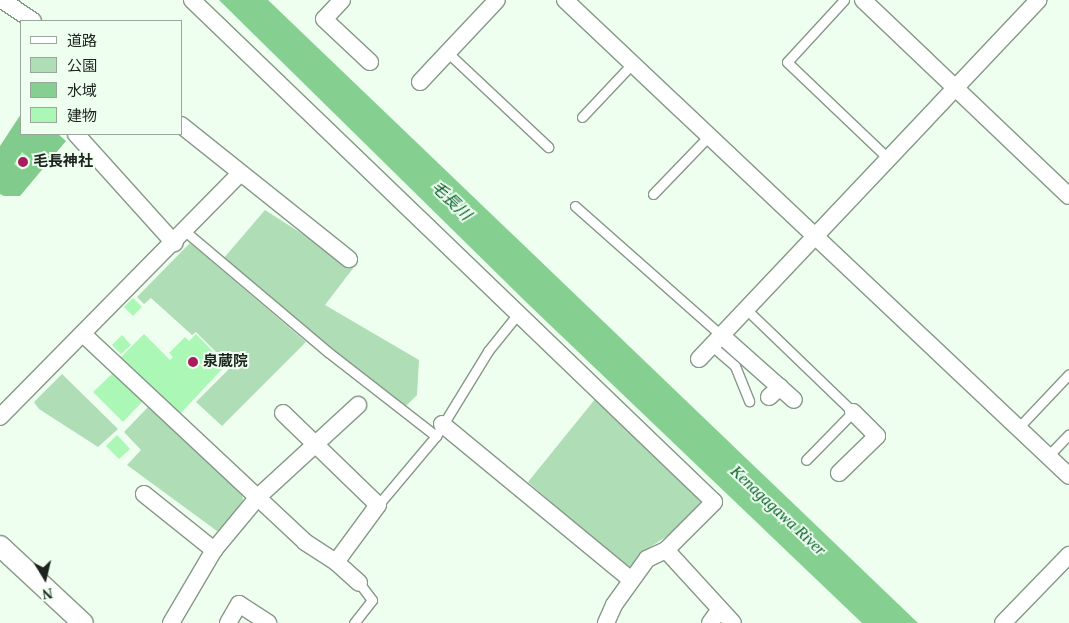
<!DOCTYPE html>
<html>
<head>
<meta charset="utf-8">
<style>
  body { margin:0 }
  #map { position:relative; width:1069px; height:623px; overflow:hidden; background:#eefff0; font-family:"Times New Roman","Noto Sans JP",serif }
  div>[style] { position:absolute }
  .green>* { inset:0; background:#afddb5 }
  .forest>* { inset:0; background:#81cc8d }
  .water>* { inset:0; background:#85d091 }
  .building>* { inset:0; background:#aaf7b6 }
  .roads { filter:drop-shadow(1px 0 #869988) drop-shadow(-1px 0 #869988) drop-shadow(0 1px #869988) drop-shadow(0 -1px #869988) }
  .service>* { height:9px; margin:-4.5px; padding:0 4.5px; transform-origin:4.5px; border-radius:4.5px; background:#fff }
  .minor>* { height:16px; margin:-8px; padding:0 8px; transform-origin:8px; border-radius:8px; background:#fff }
  .tertiary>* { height:20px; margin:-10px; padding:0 10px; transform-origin:10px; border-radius:10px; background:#fff }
  .dots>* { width:14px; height:14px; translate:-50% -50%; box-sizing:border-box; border:2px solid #eefff0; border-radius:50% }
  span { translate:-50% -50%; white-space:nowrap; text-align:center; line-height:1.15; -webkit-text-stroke:4px #eefff0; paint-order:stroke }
  .poi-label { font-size:15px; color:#1c241d; font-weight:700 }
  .left { translate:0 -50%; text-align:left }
  .water-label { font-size:16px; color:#005a22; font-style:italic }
  .legend { position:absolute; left:20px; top:20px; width:162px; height:115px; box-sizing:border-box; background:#eefff0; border:1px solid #9aa79c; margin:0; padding:6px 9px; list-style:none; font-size:15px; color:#1c241d }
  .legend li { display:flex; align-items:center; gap:10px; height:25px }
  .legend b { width:25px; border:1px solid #9aa79c }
  .north { position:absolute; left:20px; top:553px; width:50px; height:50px; -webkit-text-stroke:4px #eefff0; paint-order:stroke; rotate:171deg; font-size:14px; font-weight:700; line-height:20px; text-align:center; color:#1c241d }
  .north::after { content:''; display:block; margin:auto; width:18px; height:22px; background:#1c241d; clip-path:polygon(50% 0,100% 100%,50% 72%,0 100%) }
</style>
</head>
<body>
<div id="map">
  <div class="green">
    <div style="clip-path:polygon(265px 210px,354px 267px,325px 305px,419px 360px,417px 395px,404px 408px,223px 259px)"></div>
    <div style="clip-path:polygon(190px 243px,306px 342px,222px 426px,196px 402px,231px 367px,196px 332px,192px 335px,151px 298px,144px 304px,137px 297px)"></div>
    <div style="clip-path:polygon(62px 374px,118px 429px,98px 447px,39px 409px,34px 402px)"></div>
    <div style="clip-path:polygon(596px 398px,702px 500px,677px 530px,642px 552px,631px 571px,528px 482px)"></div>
    <div style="clip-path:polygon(149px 406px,242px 493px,243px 500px,223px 530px,217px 531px,127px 465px,141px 450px,124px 432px)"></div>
  </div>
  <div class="forest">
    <div style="clip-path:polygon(21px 114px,21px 134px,58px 134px,66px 141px,20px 196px,4px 196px,0 194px,0 146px)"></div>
  </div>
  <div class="water">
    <div style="clip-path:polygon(219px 0,268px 0,918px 623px,862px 623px,526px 302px)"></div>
  </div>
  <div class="building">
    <div style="clip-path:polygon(22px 152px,31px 159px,22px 170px,14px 164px)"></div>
    <div style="clip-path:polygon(133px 298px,142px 307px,133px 316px,124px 307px)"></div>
    <div style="clip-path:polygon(144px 334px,170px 360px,173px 357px,169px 353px,185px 337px,189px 341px,196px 334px,226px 365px,178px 416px,120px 358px)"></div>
    <div style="clip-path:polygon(122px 335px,131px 345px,121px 354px,112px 345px)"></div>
    <div style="clip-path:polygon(114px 372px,143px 401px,123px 422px,93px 392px)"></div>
    <div style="clip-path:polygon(117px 435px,130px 449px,119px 459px,106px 446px)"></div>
  </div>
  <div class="roads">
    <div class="service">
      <div style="left:844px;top:0;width:84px;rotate:132.6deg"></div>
      <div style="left:787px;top:62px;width:142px;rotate:43.6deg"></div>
      <div style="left:447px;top:52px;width:139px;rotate:43.2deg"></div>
      <div style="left:582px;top:117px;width:73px;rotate:-46.7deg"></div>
      <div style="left:653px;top:194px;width:81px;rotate:-46deg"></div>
      <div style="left:575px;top:206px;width:196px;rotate:41.5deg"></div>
      <div style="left:186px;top:232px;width:186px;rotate:40.2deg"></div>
      <div style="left:328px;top:352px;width:137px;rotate:37.9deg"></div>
      <div style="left:747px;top:310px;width:147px;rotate:43.9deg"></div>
      <div style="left:853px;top:412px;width:67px;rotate:134.4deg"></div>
      <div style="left:712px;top:346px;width:30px;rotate:41deg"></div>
      <div style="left:735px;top:366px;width:38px;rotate:68deg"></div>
      <div style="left:1018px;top:428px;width:74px;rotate:-46.6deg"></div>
      <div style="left:1048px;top:456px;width:30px;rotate:-46deg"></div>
      <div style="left:378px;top:505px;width:90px;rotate:-50deg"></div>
      <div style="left:436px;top:436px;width:100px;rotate:-58.5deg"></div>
      <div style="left:488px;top:351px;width:46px;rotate:-51.1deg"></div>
      <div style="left:354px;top:623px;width:29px;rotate:-52deg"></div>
      <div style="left:372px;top:600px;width:21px;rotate:-127deg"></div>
    </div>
    <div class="minor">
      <div style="left:2px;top:0;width:37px;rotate:34deg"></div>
      <div style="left:192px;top:0;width:724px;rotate:43.88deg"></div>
      <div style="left:714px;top:502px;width:68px;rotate:135deg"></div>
      <div style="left:666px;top:550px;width:21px;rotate:155deg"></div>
      <div style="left:647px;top:559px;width:57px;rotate:125.7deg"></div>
      <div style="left:614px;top:605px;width:20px;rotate:114deg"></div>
      <div style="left:342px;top:0;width:26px;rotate:133deg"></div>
      <div style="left:324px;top:19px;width:63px;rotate:43.1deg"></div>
      <div style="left:565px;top:0;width:693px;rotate:43.36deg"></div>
      <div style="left:863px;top:0;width:284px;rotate:43.6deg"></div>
      <div style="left:420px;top:82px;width:112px;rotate:-46.8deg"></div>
      <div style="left:181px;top:125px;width:215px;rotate:38.6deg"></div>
      <div style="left:76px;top:134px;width:147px;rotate:48deg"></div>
      <div style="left:84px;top:335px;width:303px;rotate:43.1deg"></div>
      <div style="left:305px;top:542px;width:37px;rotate:33deg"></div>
      <div style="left:336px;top:562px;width:31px;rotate:42deg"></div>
      <div style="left:722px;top:336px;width:96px;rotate:41.6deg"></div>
      <div style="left:699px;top:359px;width:494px;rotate:-46.6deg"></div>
      <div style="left:769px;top:397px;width:15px;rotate:-42deg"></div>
      <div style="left:283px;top:413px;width:132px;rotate:44.1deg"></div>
      <div style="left:378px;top:505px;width:71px;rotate:126.4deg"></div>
      <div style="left:0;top:417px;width:342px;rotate:-45.4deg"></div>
      <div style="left:442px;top:424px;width:245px;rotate:39.5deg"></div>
      <div style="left:839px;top:473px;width:53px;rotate:-44.2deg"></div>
      <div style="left:877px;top:436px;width:34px;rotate:-135deg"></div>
      <div style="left:144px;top:494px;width:90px;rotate:38.7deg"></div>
      <div style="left:666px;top:550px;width:99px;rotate:47.5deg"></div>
      <div style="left:171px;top:623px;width:85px;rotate:-59.5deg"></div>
      <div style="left:214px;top:550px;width:69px;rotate:-50.3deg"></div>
      <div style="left:258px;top:497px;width:136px;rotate:-42.6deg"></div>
      <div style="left:228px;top:623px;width:22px;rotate:-60deg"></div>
      <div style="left:239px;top:604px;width:35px;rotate:33deg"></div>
      <div style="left:710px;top:623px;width:17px;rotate:-54deg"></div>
      <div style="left:1003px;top:623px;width:95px;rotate:-45.9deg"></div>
    </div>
    <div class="tertiary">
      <div style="left:0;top:546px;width:113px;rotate:42.9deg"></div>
    </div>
  </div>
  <div class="dots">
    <div style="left:23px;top:162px;background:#a91d5f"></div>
    <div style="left:193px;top:362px;background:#a91d5f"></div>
  </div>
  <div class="poi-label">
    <span class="left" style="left:33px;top:162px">毛長神社</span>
    <span class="left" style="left:203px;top:362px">泉蔵院</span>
  </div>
  <div class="water-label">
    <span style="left:451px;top:201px;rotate:44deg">毛長川</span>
    <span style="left:778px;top:511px;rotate:43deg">Kenagagawa River</span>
  </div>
  <ul class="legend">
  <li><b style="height:6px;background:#fff"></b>道路</li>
  <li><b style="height:14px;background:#afddb5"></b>公園</li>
  <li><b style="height:14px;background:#85d091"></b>水域</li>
  <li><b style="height:14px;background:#aaf7b6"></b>建物</li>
  </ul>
  <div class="north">N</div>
</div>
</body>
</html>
